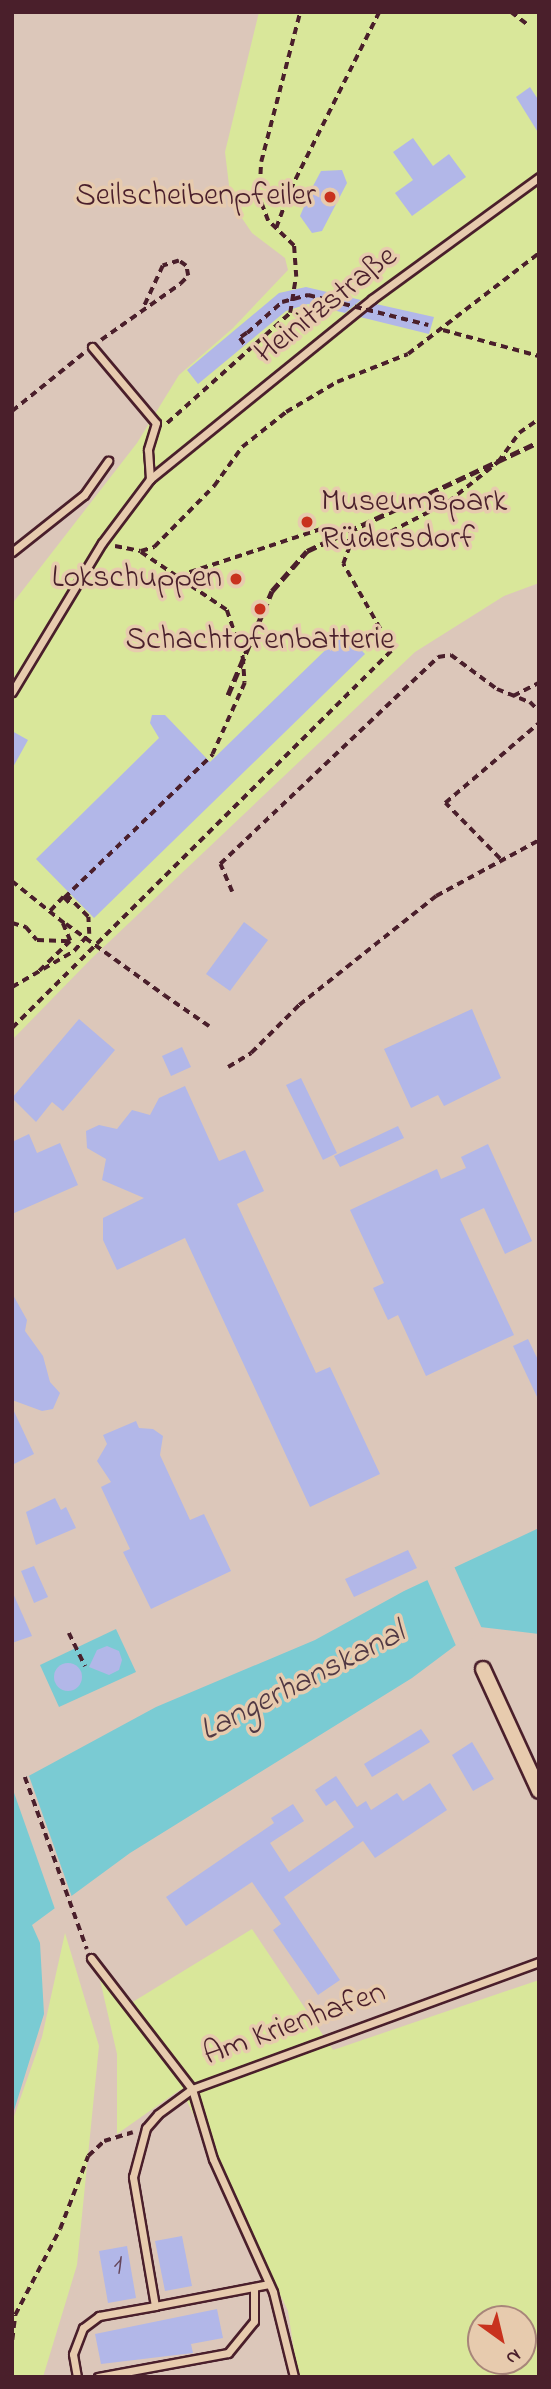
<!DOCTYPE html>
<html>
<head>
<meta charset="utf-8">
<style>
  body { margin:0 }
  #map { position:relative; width:551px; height:2389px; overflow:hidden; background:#dcc7ba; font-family:"Indie Flower",sans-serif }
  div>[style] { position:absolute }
  .green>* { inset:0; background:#d9e79a }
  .water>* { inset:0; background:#7acbd3 }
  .pier>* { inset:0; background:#dcc7ba }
  .building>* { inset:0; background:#b2b7e8 }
  .round { border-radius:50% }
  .path>* { height:3.5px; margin-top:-1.75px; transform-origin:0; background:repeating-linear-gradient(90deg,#4a1f2b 0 7px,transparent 0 12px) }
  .roads { filter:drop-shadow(2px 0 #4a1f2b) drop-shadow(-2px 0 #4a1f2b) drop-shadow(0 2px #4a1f2b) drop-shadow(0 -2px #4a1f2b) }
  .service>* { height:7px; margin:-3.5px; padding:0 3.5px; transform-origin:3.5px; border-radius:3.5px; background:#e7cbae }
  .minor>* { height:14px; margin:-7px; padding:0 7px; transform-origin:7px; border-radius:7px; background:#e7cbae }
  .rail>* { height:5px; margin-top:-2.5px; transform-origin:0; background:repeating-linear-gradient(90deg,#4a1f2b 0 10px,transparent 0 15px) }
  .path-bridge>* { height:3.5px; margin-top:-1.75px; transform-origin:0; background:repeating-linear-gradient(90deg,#4a1f2b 0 7px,transparent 0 12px) }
  .dots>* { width:19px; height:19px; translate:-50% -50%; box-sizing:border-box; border:4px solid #e7cbae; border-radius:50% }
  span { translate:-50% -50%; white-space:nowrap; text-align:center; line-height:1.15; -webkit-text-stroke:7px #e7cbae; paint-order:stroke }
  .number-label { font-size:28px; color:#64455a }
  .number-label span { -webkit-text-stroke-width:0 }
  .poi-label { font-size:32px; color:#4a1f2b }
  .right { translate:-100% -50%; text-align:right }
  .left { translate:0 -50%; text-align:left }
  .street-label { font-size:32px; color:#4a1f2b }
  .water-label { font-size:33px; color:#513944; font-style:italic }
  .frame { position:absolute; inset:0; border:14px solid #4a1f2b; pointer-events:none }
  .north { position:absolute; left:467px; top:2305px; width:70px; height:70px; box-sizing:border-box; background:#e7cbae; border:2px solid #a8867a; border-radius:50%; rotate:146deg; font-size:19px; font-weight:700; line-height:28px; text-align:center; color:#4a1f2b }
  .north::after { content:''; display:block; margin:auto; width:24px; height:32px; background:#c8321e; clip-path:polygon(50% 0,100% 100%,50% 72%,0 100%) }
</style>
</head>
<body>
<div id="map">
  <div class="green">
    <div style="clip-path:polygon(259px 12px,539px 12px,539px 583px,504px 596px,415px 652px,91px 959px,12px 1040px,12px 604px,137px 443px,179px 375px,233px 328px,288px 270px,285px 258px,252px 233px,231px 202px,225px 152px)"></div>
    <div style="clip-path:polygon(evenodd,252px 1929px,333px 2050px,539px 1980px,539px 2377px,298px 2377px,288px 2311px,181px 2089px,117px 2134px,117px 2054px,98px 1971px,131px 2003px,252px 1929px,481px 2319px,523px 2319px,523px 2361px,481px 2361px,481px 2319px)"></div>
    <div style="clip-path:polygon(65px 1933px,99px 2046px,77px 2265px,43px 2377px,12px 2377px,12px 2122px,42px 2037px)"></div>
  </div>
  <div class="water">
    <div style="clip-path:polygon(539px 1528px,539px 1634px,480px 1627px,412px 1678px,130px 1853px,32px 1925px,40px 1943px,44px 2014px,12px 2117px,12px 1785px,156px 1707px,315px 1640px,404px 1591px)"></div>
    <div style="clip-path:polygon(116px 1629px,136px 1672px,59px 1707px,40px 1665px)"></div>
  </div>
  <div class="pier">
    <div style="clip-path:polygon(453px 1564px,483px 1631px,457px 1648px,426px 1577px)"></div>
    <div style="clip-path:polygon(29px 1776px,73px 1900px,56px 1912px,12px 1787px,12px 1782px)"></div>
  </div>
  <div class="building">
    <div style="clip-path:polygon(530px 87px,539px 101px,539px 134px,516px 97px)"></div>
    <div style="clip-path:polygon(413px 138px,433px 166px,449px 154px,466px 177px,412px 216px,395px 193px,413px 180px,393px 152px)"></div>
    <div style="clip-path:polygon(342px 170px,347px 183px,322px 231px,312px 233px,300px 216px,312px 188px,321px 171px)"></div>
    <div style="clip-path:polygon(306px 287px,361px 300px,345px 313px,308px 304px,286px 311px,198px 384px,187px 370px,279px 293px)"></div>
    <div style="clip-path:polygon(376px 304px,434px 317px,429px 334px,360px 317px)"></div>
    <div style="clip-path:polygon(344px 632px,365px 654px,94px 918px,36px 859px,159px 738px,150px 723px,152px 715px,165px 715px,210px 762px)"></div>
    <div style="clip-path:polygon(12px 731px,28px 740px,12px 769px)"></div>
    <div style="clip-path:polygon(244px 922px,268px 940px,230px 991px,206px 974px)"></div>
    <div style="clip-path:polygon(472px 1009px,501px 1078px,444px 1106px,438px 1095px,411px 1108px,384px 1049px)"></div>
    <div style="clip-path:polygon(79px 1019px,115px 1050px,63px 1111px,52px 1102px,36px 1122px,12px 1098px)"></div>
    <div style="clip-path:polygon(182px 1047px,191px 1067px,171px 1076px,162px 1056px)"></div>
    <div style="clip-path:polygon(301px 1078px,337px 1153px,323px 1160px,286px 1085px)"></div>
    <div style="clip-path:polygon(185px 1086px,219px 1161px,245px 1150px,264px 1191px,237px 1204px,316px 1373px,330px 1367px,380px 1474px,310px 1507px,185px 1238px,117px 1270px,103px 1240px,103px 1218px,144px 1198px,102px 1180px,106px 1159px,87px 1148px,86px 1131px,99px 1125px,117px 1129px,132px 1110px,150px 1115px,159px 1098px)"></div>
    <div style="clip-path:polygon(398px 1126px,404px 1138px,340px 1167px,334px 1156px)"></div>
    <div style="clip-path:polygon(29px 1134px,37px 1153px,60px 1143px,78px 1185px,12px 1214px,12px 1142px)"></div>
    <div style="clip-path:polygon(488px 1144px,532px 1241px,505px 1254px,484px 1208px,460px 1219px,514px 1335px,426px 1376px,398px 1315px,388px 1320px,373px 1288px,384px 1283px,350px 1210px,437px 1169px,441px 1179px,466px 1168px,461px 1157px)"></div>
    <div style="clip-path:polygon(12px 1293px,27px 1320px,25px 1331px,43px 1356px,50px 1382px,60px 1393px,53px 1409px,42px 1411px,12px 1400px)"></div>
    <div style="clip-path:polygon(528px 1339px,539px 1362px,539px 1401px,513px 1346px)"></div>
    <div style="clip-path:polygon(12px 1407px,34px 1454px,12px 1465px)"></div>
    <div style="clip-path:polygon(136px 1421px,139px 1428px,153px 1429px,163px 1436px,160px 1455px,190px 1520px,204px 1514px,231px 1571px,151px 1609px,123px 1552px,130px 1549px,101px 1487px,111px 1482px,97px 1461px,107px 1444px,103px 1435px)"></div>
    <div style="clip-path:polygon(55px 1498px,61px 1510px,66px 1507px,76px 1528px,36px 1545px,26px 1512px)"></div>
    <div style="clip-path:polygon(408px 1550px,417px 1568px,354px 1597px,345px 1579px)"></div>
    <div style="clip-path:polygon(34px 1566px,48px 1597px,34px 1603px,21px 1571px)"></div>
    <div style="clip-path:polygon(12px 1591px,32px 1636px,12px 1643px)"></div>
    <div style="clip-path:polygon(107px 1646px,119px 1651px,122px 1660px,119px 1670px,109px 1675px,89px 1667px,97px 1650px)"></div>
    <div class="round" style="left:54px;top:1663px;width:28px;height:28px"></div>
    <div style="clip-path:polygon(421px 1729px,430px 1742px,372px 1777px,364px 1764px)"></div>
    <div style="clip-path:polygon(472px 1742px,494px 1779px,473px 1791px,452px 1755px)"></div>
    <div style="clip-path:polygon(336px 1776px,357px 1807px,366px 1801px,371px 1810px,397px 1793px,403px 1801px,430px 1783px,447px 1810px,375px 1858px,363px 1841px,284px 1897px,340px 1980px,318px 1995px,273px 1930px,281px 1924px,252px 1882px,186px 1926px,166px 1897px,274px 1823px,271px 1818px,293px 1804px,304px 1821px,270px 1843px,289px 1872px,354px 1827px,335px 1800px,326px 1806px,315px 1790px)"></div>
    <div style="clip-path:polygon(182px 2236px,192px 2286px,165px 2291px,155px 2241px)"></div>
    <div style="clip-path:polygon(127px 2246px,136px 2298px,108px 2303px,99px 2251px)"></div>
    <div style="clip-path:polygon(217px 2309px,223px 2338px,191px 2344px,193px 2353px,101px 2364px,95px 2334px)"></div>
  </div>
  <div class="path">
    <div style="left:511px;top:12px;width:21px;rotate:37deg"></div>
    <div style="left:276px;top:228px;width:40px;rotate:-69.8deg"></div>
    <div style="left:290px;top:190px;width:199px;rotate:-63.4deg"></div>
    <div style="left:443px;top:330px;width:99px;rotate:15.2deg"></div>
    <div style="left:247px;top:333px;width:9px;rotate:144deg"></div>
    <div style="left:240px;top:338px;width:12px;rotate:55deg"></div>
    <div style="left:101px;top:340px;width:97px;rotate:-35.3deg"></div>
    <div style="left:180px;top:284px;width:11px;rotate:-45deg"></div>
    <div style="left:188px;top:276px;width:10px;rotate:-101deg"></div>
    <div style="left:186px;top:266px;width:9px;rotate:-144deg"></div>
    <div style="left:179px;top:261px;width:17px;rotate:163deg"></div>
    <div style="left:163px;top:266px;width:45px;rotate:114.9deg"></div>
    <div style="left:12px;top:411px;width:92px;rotate:-38.9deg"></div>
    <div style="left:167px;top:423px;width:165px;rotate:-41.8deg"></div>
    <div style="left:290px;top:313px;width:36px;rotate:-81deg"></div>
    <div style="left:296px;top:277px;width:31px;rotate:-94deg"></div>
    <div style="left:294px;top:246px;width:36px;rotate:-136deg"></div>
    <div style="left:268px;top:221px;width:25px;rotate:-111deg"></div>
    <div style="left:259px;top:198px;width:36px;rotate:-87deg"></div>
    <div style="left:261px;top:162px;width:155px;rotate:-75.4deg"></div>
    <div style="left:115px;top:546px;width:26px;rotate:11deg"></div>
    <div style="left:141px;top:551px;width:14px;rotate:-17deg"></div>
    <div style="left:154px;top:547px;width:86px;rotate:-45.5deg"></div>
    <div style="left:214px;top:486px;width:48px;rotate:-54.3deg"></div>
    <div style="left:242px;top:447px;width:56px;rotate:-38.5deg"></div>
    <div style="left:286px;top:412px;width:59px;rotate:-30.5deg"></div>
    <div style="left:337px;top:382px;width:76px;rotate:-21.5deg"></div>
    <div style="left:408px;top:354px;width:165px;rotate:-37.6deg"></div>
    <div style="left:141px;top:552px;width:104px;rotate:34deg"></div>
    <div style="left:227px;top:610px;width:50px;rotate:71.2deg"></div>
    <div style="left:243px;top:657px;width:26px;rotate:86deg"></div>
    <div style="left:245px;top:683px;width:78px;rotate:114.3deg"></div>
    <div style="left:178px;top:576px;width:157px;rotate:-18.2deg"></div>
    <div style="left:327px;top:527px;width:28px;rotate:32deg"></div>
    <div style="left:513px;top:696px;width:29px;rotate:-27deg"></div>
    <div style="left:500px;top:859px;width:78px;rotate:-134.5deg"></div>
    <div style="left:445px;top:803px;width:123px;rotate:-40.4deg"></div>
    <div style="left:12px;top:881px;width:67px;rotate:38.9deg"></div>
    <div style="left:232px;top:892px;width:30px;rotate:-113deg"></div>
    <div style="left:220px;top:864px;width:301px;rotate:-43.5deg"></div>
    <div style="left:438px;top:657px;width:13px;rotate:-9deg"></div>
    <div style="left:451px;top:655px;width:57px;rotate:36.5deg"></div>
    <div style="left:497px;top:689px;width:35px;rotate:22deg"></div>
    <div style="left:530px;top:702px;width:13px;rotate:45deg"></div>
    <div style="left:50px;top:911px;width:21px;rotate:-47deg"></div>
    <div style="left:12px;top:923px;width:15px;rotate:16deg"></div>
    <div style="left:26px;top:927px;width:17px;rotate:50deg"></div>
    <div style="left:37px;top:940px;width:33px;rotate:2deg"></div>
    <div style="left:70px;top:941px;width:21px;rotate:-113deg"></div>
    <div style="left:39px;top:971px;width:43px;rotate:-44.1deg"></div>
    <div style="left:12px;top:987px;width:72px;rotate:-30.1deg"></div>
    <div style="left:74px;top:951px;width:23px;rotate:-49deg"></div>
    <div style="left:89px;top:934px;width:17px;rotate:-93deg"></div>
    <div style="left:88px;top:917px;width:31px;rotate:-135deg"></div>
    <div style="left:66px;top:895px;width:9px;rotate:69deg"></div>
    <div style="left:69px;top:903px;width:7px;rotate:-135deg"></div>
    <div style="left:164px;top:995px;width:55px;rotate:34.6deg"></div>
    <div style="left:12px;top:1028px;width:536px;rotate:-44.85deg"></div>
    <div style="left:392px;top:650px;width:99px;rotate:-119.7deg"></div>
    <div style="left:343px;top:564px;width:23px;rotate:-70deg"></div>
    <div style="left:351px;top:542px;width:29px;rotate:-10deg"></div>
    <div style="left:380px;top:537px;width:76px;rotate:-27.2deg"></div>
    <div style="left:448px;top:502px;width:64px;rotate:-38.7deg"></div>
    <div style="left:498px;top:462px;width:36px;rotate:-54deg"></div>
    <div style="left:519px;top:433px;width:24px;rotate:-35deg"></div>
    <div style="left:228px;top:1067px;width:27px;rotate:-31deg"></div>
    <div style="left:251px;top:1053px;width:68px;rotate:-45deg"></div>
    <div style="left:299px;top:1005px;width:175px;rotate:-38.5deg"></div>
    <div style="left:436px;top:896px;width:117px;rotate:-28.5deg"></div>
    <div style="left:69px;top:1633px;width:37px;rotate:64deg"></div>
    <div style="left:25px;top:1777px;width:183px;rotate:70.2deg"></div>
    <div style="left:12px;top:2340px;width:25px;rotate:-83deg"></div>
    <div style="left:15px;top:2315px;width:97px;rotate:-62.4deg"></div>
    <div style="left:60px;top:2229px;width:78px;rotate:-69deg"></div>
    <div style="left:88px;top:2156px;width:22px;rotate:-43deg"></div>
    <div style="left:104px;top:2141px;width:30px;rotate:-17deg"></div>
  </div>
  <div class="roads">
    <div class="service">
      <div style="left:92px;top:347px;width:99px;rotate:49.9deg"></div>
      <div style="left:156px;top:423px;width:28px;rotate:107deg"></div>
      <div style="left:148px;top:450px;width:29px;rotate:86deg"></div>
      <div style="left:12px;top:552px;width:92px;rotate:-38.4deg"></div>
      <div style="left:84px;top:495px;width:42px;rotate:-54.8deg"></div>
      <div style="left:12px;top:692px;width:174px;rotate:-58.9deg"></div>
      <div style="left:102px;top:543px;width:80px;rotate:-53.1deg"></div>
      <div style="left:150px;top:479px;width:286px;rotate:-39deg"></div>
      <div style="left:372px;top:299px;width:207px;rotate:-36.1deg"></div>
      <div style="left:91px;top:1958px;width:165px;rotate:52.4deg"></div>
      <div style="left:192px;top:2089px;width:73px;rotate:73.3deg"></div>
      <div style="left:213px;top:2159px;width:146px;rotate:65.7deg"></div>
      <div style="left:273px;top:2292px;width:88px;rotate:76.1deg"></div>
      <div style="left:269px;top:2284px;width:116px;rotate:169.1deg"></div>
      <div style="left:155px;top:2306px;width:131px;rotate:-99.7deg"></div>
      <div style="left:133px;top:2177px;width:51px;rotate:-75.1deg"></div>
      <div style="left:146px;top:2128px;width:18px;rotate:-49deg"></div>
      <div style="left:158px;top:2114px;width:42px;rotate:-36.3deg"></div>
      <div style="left:192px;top:2089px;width:370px;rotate:-20.1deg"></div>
      <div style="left:77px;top:2377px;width:23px;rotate:-100deg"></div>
      <div style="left:73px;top:2354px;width:28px;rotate:-69deg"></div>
      <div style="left:83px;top:2328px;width:20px;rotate:-37deg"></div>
      <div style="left:99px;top:2316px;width:57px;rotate:-10.1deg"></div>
      <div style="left:98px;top:2377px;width:132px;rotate:-10.5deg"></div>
      <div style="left:228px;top:2353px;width:41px;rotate:-50.9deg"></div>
      <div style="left:254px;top:2321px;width:34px;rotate:-90deg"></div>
    </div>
    <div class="minor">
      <div style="left:483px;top:1669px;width:134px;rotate:65.3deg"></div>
    </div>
  </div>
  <div class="rail">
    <div style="left:228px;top:695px;width:113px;rotate:-67.1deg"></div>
    <div style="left:272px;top:591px;width:53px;rotate:-48.8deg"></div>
    <div style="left:307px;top:551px;width:256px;rotate:-25.2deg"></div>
  </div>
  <div class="path-bridge">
    <div style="left:247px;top:333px;width:47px;rotate:-41.5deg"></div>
    <div style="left:282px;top:302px;width:27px;rotate:-15deg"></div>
    <div style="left:308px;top:295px;width:124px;rotate:14deg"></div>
    <div style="left:64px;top:898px;width:207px;rotate:-44deg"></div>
    <div style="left:66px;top:924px;width:121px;rotate:35.9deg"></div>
  </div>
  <div class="dots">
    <div style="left:330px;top:197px;background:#c8321e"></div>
    <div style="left:307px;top:522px;background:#c8321e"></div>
    <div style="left:236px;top:579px;background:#c8321e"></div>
    <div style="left:260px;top:609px;background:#c8321e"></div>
  </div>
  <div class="number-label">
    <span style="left:118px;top:2267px">1</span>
  </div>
  <div class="poi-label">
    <span class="right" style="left:316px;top:197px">Seilscheibenpfeiler</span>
    <span class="left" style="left:321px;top:522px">Museumspark<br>Rüdersdorf</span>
    <span class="right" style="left:222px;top:579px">Lokschuppen</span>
    <span style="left:260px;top:641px">Schachtofenbatterie</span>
  </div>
  <div class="street-label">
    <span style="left:327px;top:306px;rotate:-38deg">Heinitzstraße</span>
    <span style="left:295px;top:2025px;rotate:-20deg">Am Krienhafen</span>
  </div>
  <div class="water-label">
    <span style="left:303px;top:1683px;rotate:-27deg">Langerhanskanal</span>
  </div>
  <div class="frame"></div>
  <div class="north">N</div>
</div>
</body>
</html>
